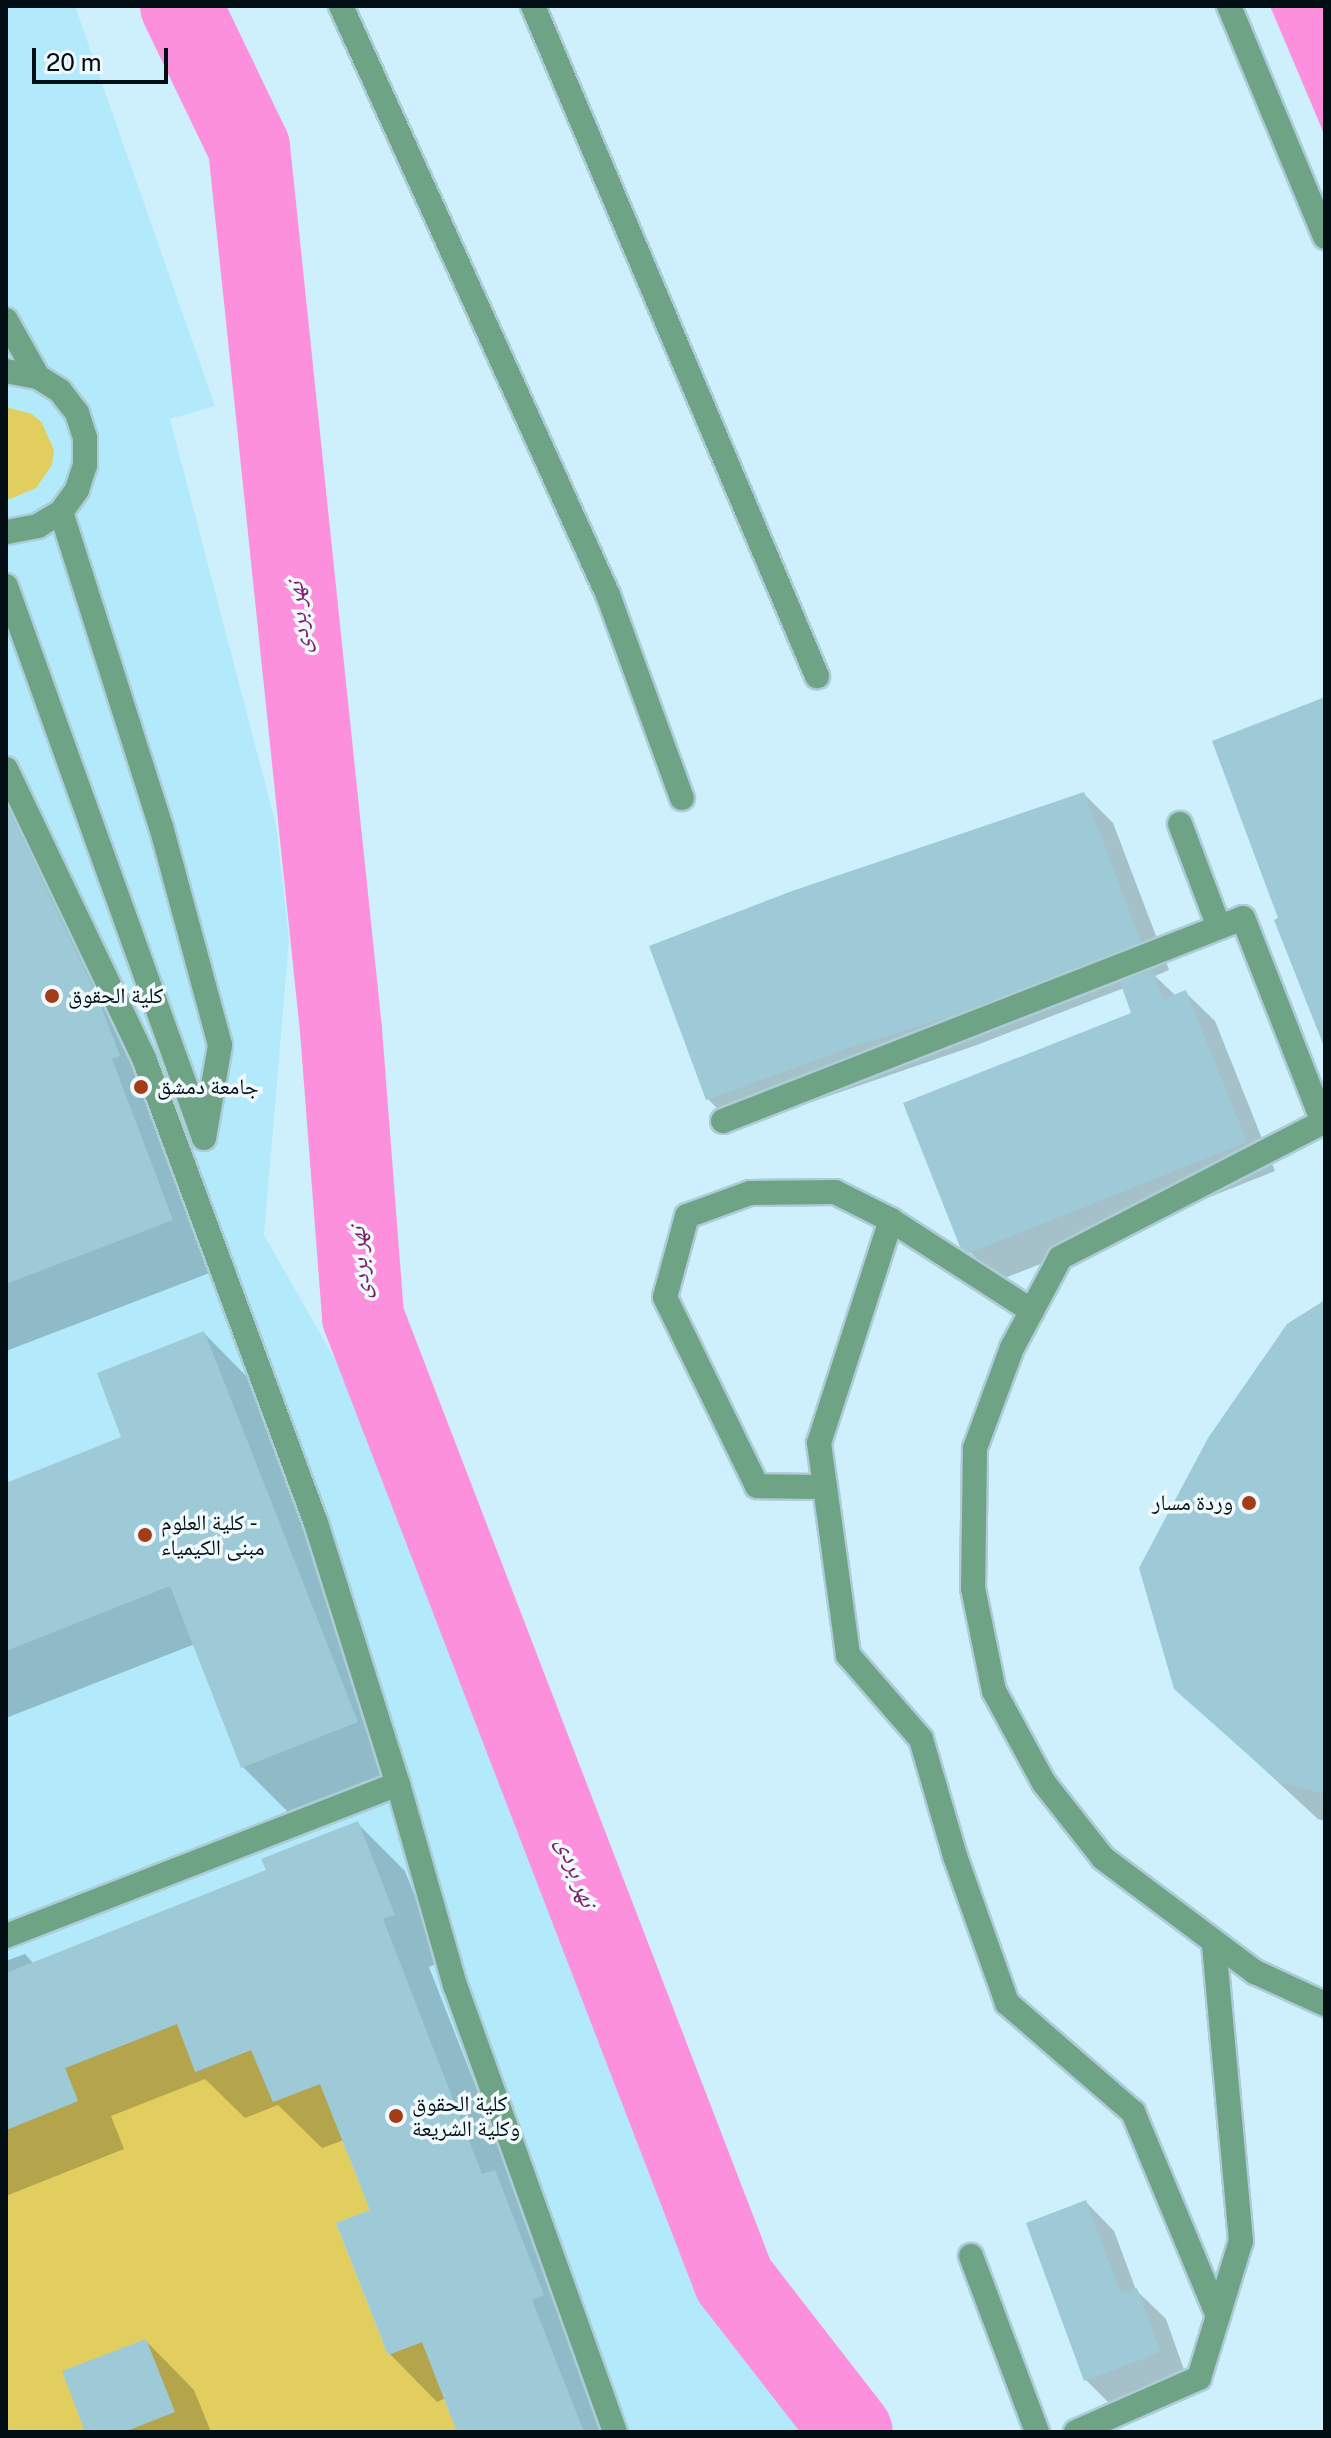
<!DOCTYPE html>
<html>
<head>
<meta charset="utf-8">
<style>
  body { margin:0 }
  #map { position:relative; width:1331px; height:2438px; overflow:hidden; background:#cdf0fc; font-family:"Public Sans","Noto Naskh Arabic",sans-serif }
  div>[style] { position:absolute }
  .built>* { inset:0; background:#b3eafb }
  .green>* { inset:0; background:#e2ce5f }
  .water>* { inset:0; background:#fc90dc }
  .shadow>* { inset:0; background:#0003 }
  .river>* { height:82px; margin:-41px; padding:0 41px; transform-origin:41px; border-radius:41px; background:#fc90dc }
  .building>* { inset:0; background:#9ecad8 }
  .roads { filter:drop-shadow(2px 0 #acccd7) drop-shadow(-2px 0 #acccd7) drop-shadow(0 2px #acccd7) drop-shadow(0 -2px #acccd7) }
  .minor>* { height:24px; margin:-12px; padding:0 12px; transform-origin:12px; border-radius:12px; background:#6fa386 }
  .dots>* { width:22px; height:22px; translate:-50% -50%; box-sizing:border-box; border:4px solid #eff8fb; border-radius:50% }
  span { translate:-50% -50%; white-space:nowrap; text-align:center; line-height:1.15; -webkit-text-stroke:7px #eff8fb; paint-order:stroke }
  .poi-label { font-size:22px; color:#010e13 }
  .left { translate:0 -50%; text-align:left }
  .right { translate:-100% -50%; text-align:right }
  .water-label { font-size:24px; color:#7d1f67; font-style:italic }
  .frame { position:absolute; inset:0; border:8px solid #010e13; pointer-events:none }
  .scale { position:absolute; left:32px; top:48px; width:136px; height:36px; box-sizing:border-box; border:4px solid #010e13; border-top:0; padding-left:10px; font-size:24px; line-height:28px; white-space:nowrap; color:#010e13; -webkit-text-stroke:6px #eff8fb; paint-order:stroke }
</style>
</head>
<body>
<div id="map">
  <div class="built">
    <div style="clip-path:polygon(6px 6px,75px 6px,215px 406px,170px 419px,276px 825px,289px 940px,264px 1235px,404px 1481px,761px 2370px,828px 2432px,6px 2432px)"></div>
  </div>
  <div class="green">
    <div style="clip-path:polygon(6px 407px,32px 414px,42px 423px,54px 450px,52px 465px,36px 488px,10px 499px,6px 498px)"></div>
    <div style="clip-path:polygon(177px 2024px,196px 2072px,251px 2050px,273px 2102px,320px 2084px,370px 2210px,336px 2223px,388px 2355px,422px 2342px,457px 2432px,6px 2432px,6px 2130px,78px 2101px,65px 2068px)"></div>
  </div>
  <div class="water">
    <div style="clip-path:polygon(1270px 6px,1325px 6px,1325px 136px)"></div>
  </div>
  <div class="shadow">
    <div style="clip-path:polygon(1084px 794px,1113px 823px,1169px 970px,1155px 976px,1176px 996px,1186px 993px,1215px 1021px,1275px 1171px,1000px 1280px,962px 1245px,1133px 1014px,1124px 988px,977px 1045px,736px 1128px,708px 1099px)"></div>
    <div style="clip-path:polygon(6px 801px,49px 844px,220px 1269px,6px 1351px)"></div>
    <div style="clip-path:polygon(1325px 1302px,1325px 1821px,1318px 1819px,1176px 1688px)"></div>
    <div style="clip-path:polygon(204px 1333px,252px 1382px,405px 1770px,291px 1815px,243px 1767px,195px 1644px,6px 1718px,6px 1485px,124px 1439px)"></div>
    <div style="clip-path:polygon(357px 1823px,405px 1871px,441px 1962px,429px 1967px,611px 2432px,459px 2432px,446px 2398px,437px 2402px,390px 2354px,372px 2211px,344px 2140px,322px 2148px,278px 2105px,245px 2118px,205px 2079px,111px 2116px,124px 2149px,6px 2196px,6px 1961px,25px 1954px,34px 1964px,269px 1872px)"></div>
    <div style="clip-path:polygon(1086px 2202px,1114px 2231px,1136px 2290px,1166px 2319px,1188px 2381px,1114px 2408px,1085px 2379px)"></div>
    <div style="clip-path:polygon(146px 2341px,194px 2390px,211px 2432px,87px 2432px)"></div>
  </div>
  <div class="river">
    <div style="left:181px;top:6px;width:157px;rotate:64.3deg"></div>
    <div style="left:249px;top:147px;width:888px;rotate:84.05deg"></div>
    <div style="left:341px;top:1030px;width:288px;rotate:85.6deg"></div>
    <div style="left:363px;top:1317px;width:1032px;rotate:68.93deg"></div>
    <div style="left:734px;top:2280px;width:192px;rotate:52.2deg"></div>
  </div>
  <div class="building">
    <div style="clip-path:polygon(1325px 697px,1325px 1044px,1323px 1044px,1274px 920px,1278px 918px,1212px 741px)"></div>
    <div style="clip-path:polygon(1084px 792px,1141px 942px,948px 1017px,849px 1048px,706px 1100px,649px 946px,792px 891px)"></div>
    <div style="clip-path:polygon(6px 804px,97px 996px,120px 1056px,112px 1059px,173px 1220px,6px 1284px)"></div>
    <div style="clip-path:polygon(1152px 970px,1163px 999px,1186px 990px,1247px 1142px,969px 1253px,960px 1247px,903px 1103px,1131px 1013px,1120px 982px)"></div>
    <div style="clip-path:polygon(1325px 1300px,1325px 1794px,1280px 1783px,1174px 1689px,1139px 1568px,1208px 1438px,1287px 1324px)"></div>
    <div style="clip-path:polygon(204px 1331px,358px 1722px,241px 1768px,170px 1586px,6px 1651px,6px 1483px,121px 1437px,97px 1373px)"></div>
    <div style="clip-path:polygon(358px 1821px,395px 1915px,383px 1919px,482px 2174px,495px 2170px,544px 2295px,532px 2300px,584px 2432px,457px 2432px,422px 2342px,388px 2355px,336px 2223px,370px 2210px,320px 2084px,273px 2102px,251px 2050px,195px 2072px,177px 2024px,65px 2068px,78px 2101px,6px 2130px,6px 1973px,266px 1870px,261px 1859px)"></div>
    <div style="clip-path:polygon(1086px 2200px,1121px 2294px,1137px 2288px,1161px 2352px,1084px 2381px,1026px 2223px)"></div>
    <div style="clip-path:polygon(146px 2339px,175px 2412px,124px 2432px,85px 2432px,62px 2371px)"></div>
  </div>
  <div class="roads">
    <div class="minor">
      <div style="left:341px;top:6px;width:647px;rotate:65.61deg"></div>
      <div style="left:608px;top:595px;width:216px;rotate:70deg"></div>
      <div style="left:533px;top:6px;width:728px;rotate:67.03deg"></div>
      <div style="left:1229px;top:6px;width:250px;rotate:67.4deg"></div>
      <div style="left:6px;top:320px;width:65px;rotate:60.7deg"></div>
      <div style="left:6px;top:371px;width:33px;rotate:11deg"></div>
      <div style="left:38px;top:377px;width:26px;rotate:32deg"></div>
      <div style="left:60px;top:391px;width:28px;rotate:52deg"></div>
      <div style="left:77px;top:413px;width:26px;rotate:72deg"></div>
      <div style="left:85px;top:438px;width:27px;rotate:90deg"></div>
      <div style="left:85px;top:465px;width:26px;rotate:108deg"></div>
      <div style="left:77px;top:490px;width:27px;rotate:126deg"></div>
      <div style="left:61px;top:512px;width:27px;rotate:149deg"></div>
      <div style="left:38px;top:526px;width:33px;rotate:169deg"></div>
      <div style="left:6px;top:586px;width:586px;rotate:70.27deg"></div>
      <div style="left:204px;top:1138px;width:94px;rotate:-80.2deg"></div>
      <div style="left:220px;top:1045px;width:226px;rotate:-105.1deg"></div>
      <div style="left:161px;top:827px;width:330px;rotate:-107.6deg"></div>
      <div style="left:6px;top:769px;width:323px;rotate:64.5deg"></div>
      <div style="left:145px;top:1061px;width:493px;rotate:69.7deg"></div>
      <div style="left:316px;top:1523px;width:274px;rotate:72.6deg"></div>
      <div style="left:398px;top:1784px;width:209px;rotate:74.2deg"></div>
      <div style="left:455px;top:1985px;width:475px;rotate:70.3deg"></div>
      <div style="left:1180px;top:824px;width:110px;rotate:69.3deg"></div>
      <div style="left:723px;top:1121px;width:558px;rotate:-21.32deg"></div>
      <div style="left:1243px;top:918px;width:219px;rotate:68.6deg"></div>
      <div style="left:1325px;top:1121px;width:298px;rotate:152.7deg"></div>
      <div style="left:1060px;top:1258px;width:102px;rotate:118.1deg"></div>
      <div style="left:1012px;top:1348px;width:107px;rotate:110.3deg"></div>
      <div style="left:975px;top:1448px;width:140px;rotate:90.8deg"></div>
      <div style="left:973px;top:1588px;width:105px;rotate:78.5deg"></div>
      <div style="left:994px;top:1691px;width:105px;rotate:61.5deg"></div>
      <div style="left:1044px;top:1783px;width:95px;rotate:51.8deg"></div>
      <div style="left:1103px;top:1858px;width:190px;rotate:36.9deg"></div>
      <div style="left:1255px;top:1972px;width:77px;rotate:24.6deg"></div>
      <div style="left:1032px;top:1311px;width:168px;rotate:-147.2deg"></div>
      <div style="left:891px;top:1220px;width:234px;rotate:107.9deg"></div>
      <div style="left:819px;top:1443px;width:214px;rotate:82.2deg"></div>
      <div style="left:848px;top:1655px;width:111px;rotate:49deg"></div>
      <div style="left:921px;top:1739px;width:122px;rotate:73.8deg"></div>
      <div style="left:955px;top:1856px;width:156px;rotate:70.5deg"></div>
      <div style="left:1007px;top:2003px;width:167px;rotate:40.9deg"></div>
      <div style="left:1133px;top:2112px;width:221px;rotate:67.4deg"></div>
      <div style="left:825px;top:1487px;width:68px;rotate:-179.2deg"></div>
      <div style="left:757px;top:1486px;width:210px;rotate:-116deg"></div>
      <div style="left:665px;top:1297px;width:84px;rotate:-74.8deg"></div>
      <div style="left:687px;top:1216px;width:67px;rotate:-20.1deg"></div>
      <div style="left:750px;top:1193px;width:85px;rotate:-0.7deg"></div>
      <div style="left:835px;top:1192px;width:63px;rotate:26.6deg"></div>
      <div style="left:6px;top:1936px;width:420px;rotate:-21.2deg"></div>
      <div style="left:971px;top:2256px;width:188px;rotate:69.4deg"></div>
      <div style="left:1076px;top:2432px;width:134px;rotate:-23.7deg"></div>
      <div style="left:1199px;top:2378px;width:143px;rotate:-73deg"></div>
      <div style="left:1241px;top:2241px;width:299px;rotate:-95.2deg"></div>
    </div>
  </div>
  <div class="dots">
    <div style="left:52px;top:996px;background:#a33d17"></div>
    <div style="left:141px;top:1087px;background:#a33d17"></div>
    <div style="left:1249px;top:1503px;background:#a33d17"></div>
    <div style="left:145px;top:1535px;background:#a33d17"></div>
    <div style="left:396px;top:2116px;background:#a33d17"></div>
  </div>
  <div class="poi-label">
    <span class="left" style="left:68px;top:996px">كلية الحقوق</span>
    <span class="left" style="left:157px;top:1087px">جامعة دمشق</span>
    <span class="right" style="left:1233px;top:1503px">وردة مسار</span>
    <span class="left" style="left:161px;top:1535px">كلية العلوم -<br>مبنى الكيمياء</span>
    <span class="left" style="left:412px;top:2116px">كلية الحقوق<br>وكلية الشريعة</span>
  </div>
  <div class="water-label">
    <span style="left:298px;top:618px;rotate:-96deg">نهر بردى</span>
    <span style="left:359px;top:1263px;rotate:-94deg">نهر بردى</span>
    <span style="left:577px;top:1872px;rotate:69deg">نهر بردى</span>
  </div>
  <div class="frame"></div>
  <div class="scale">20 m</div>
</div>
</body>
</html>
